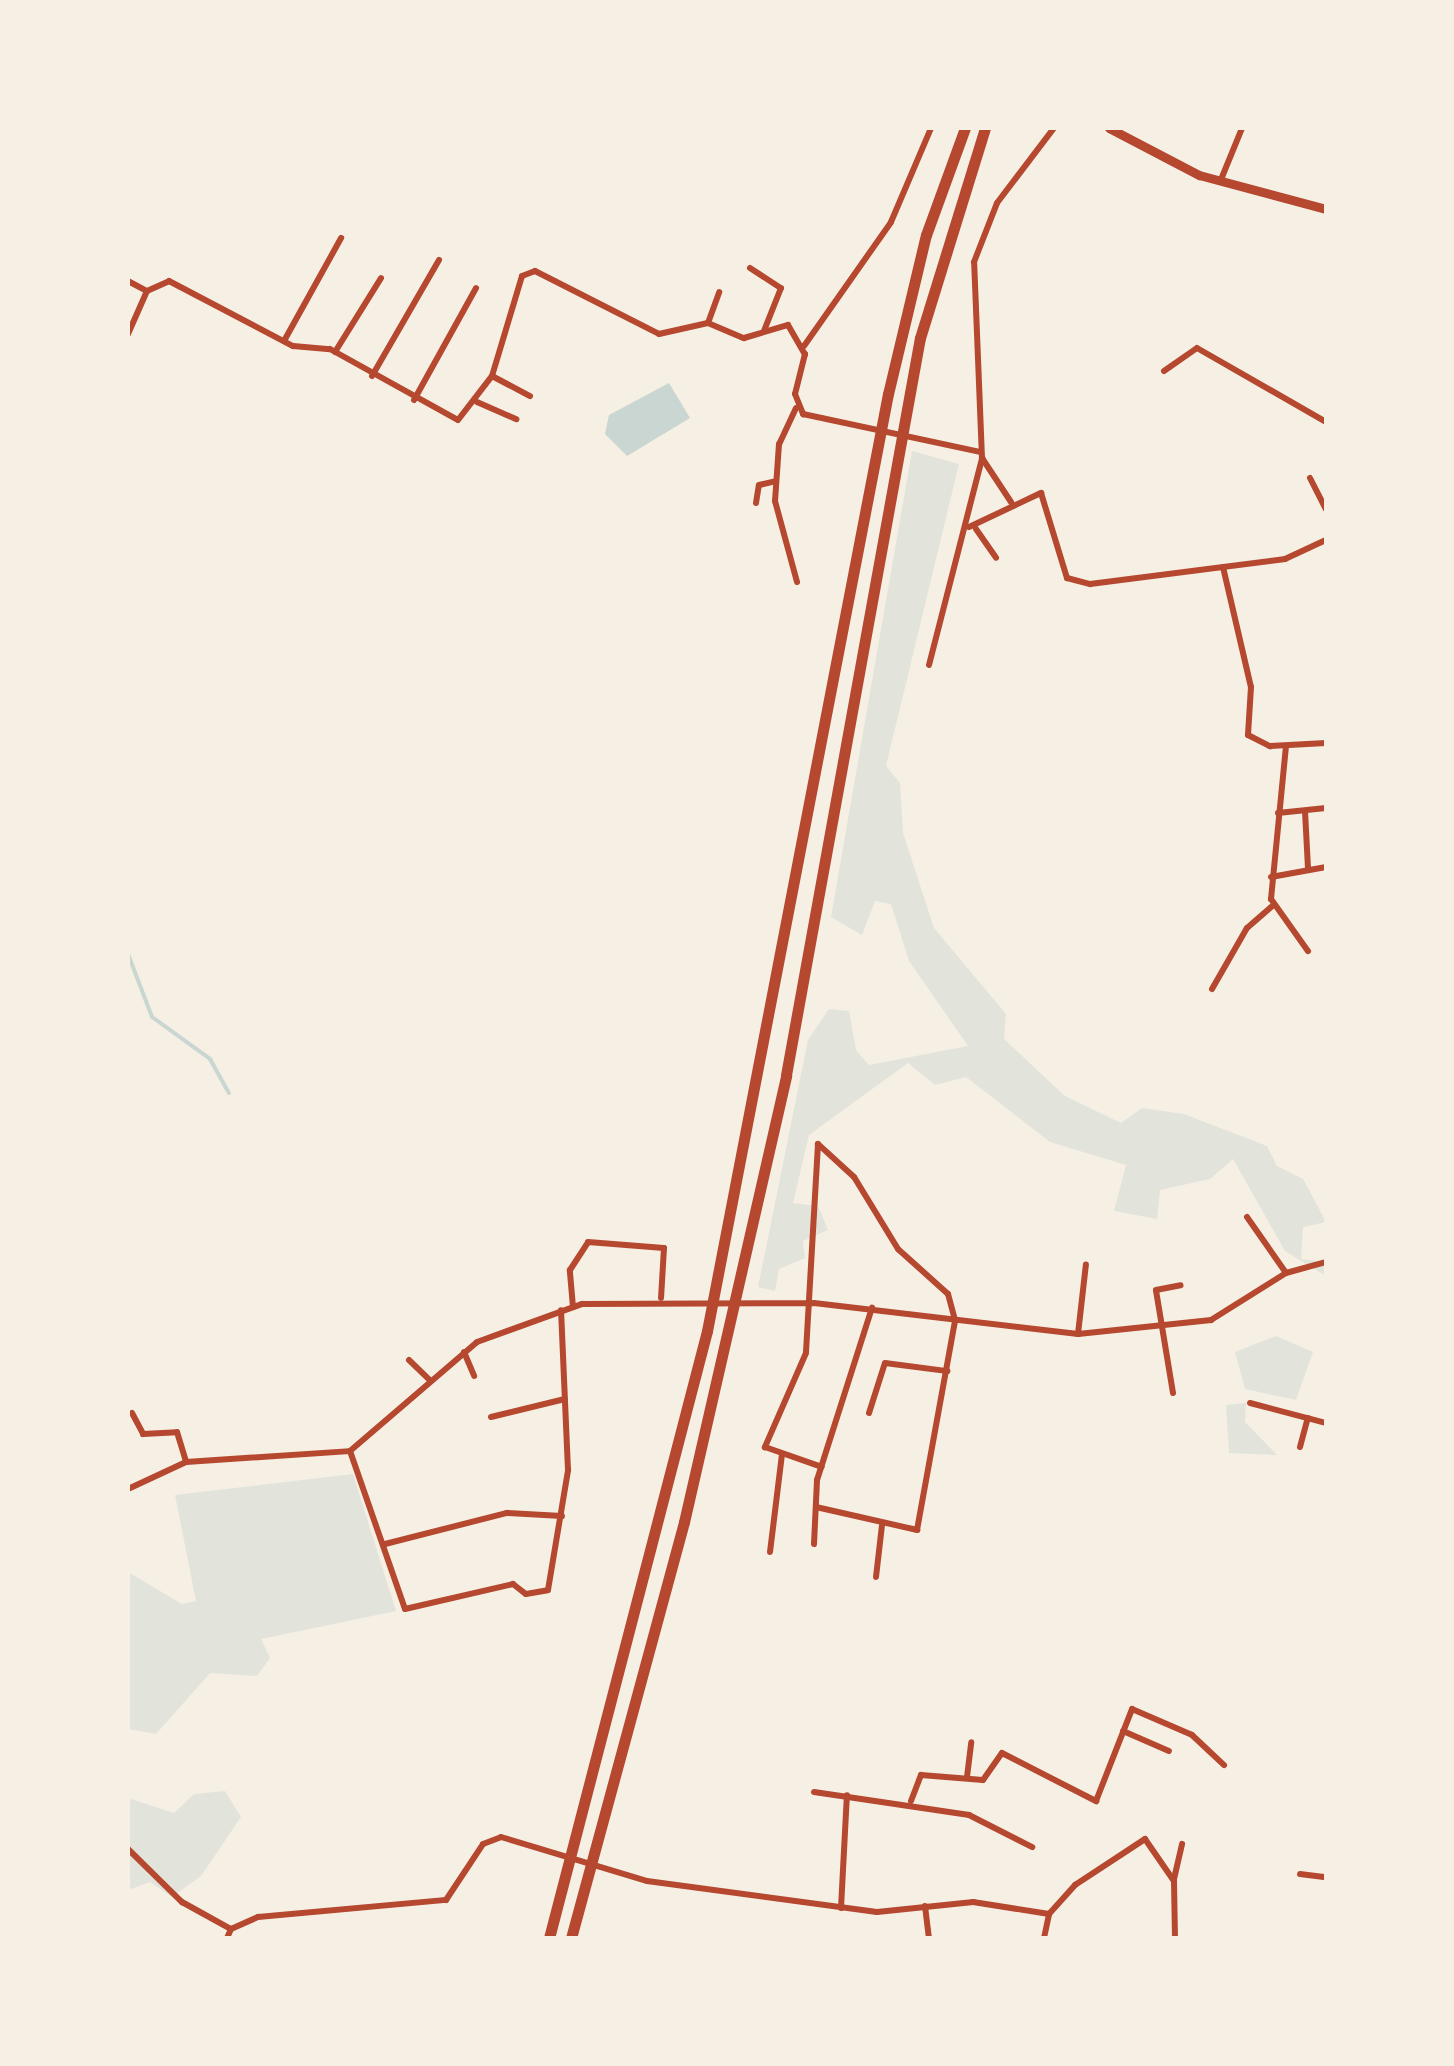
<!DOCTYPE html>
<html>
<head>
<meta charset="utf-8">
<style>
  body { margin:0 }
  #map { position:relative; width:1454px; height:2066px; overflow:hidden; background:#f6efe4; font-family:"Roboto Serif",serif }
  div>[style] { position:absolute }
  .green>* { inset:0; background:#e2e4dc }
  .water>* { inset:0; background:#c9d6d2 }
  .stream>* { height:4px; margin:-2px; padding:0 2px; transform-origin:2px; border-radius:2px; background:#c9d6d2 }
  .minor>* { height:6px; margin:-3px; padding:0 3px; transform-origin:3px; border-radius:3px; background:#b5482f }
  .primary>* { height:9px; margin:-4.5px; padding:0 4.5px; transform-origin:4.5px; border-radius:4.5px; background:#b5482f }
  .motorway>* { height:11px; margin:-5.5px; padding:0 5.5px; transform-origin:5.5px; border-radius:5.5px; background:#b5482f }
  span { translate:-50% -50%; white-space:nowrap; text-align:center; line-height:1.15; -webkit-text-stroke:10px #f6efe4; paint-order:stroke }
  .frame { position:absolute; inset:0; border:130px solid #f6efe4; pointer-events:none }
</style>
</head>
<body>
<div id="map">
  <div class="green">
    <div style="clip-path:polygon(912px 451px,959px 464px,886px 766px,900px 783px,903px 833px,934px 928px,1006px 1014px,1004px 1039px,1065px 1096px,1121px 1123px,1142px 1108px,1184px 1114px,1267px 1146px,1277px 1166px,1303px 1179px,1326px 1222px,1303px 1227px,1301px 1259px,1326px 1262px,1326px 1276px,1285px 1251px,1233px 1159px,1210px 1179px,1160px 1190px,1157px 1219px,1114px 1211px,1126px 1165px,1050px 1142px,966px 1077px,935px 1085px,908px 1063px,809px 1135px,793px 1203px,818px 1206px,828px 1230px,803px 1241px,805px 1258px,779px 1269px,775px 1291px,758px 1287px,808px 1040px,829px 1009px,849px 1011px,856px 1050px,869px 1065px,968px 1046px,909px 961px,891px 904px,875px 901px,862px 935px,831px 917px)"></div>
    <div style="clip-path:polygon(1276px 1336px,1313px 1352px,1296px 1400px,1245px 1389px,1235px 1352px)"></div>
    <div style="clip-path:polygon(1246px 1403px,1245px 1422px,1277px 1455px,1229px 1453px,1226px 1405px)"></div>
    <div style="clip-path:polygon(353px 1474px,396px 1611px,261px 1639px,270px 1658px,257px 1676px,210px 1673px,156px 1734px,128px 1729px,128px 1572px,182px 1604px,196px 1601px,175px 1495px)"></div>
    <div style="clip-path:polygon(225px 1791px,241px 1817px,201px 1876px,172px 1897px,150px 1882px,128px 1890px,128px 1798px,174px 1813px,194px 1794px)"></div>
  </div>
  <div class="water">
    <div style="clip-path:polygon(669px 383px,690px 418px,627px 456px,605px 434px,609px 415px)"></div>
  </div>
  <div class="stream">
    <div style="left:128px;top:954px;width:67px;rotate:69.1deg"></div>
    <div style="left:152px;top:1017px;width:72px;rotate:35.9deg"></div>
    <div style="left:210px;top:1059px;width:39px;rotate:61deg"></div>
  </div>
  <div class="minor">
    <div style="left:1220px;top:182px;width:58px;rotate:-67.8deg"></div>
    <div style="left:750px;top:268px;width:37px;rotate:33deg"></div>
    <div style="left:781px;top:288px;width:46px;rotate:111.6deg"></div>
    <div style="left:128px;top:281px;width:21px;rotate:28deg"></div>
    <div style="left:708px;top:323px;width:33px;rotate:-70deg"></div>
    <div style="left:128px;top:334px;width:47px;rotate:-66.2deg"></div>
    <div style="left:147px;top:291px;width:24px;rotate:-24deg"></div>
    <div style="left:169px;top:281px;width:140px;rotate:27.7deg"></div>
    <div style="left:293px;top:346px;width:37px;rotate:5deg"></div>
    <div style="left:330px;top:349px;width:146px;rotate:29deg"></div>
    <div style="left:458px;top:420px;width:56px;rotate:-52.3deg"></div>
    <div style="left:492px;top:376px;width:104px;rotate:-73.3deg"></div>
    <div style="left:522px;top:276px;width:14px;rotate:-21deg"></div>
    <div style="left:535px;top:271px;width:139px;rotate:26.9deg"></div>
    <div style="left:659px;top:334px;width:50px;rotate:-12.7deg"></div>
    <div style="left:708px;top:323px;width:39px;rotate:23deg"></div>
    <div style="left:744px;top:338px;width:46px;rotate:-16.5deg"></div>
    <div style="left:788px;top:325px;width:34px;rotate:60deg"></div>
    <div style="left:805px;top:354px;width:41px;rotate:104deg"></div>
    <div style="left:795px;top:394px;width:22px;rotate:68deg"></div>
    <div style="left:803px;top:414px;width:182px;rotate:12.1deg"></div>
    <div style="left:284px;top:341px;width:118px;rotate:-61deg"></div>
    <div style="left:804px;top:346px;width:151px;rotate:-54.9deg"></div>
    <div style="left:891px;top:222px;width:102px;rotate:-66.9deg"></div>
    <div style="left:335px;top:352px;width:87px;rotate:-58.1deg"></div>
    <div style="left:1164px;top:371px;width:40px;rotate:-34.9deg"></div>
    <div style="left:1197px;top:348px;width:149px;rotate:29.8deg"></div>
    <div style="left:372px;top:376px;width:134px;rotate:-60deg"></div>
    <div style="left:492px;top:376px;width:43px;rotate:27.8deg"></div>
    <div style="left:414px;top:400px;width:128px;rotate:-61deg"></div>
    <div style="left:477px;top:402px;width:43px;rotate:23.6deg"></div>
    <div style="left:796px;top:408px;width:40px;rotate:115deg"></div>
    <div style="left:779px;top:444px;width:57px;rotate:94deg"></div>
    <div style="left:775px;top:501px;width:84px;rotate:74.8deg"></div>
    <div style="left:982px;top:458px;width:53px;rotate:56.6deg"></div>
    <div style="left:1310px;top:478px;width:35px;rotate:63deg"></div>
    <div style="left:756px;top:503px;width:18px;rotate:-81deg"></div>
    <div style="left:759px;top:485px;width:17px;rotate:-13deg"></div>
    <div style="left:969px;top:527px;width:80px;rotate:-25.3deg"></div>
    <div style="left:1041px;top:493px;width:89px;rotate:73deg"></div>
    <div style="left:1067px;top:578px;width:24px;rotate:15deg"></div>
    <div style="left:1090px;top:584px;width:197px;rotate:-7.3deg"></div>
    <div style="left:1285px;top:559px;width:45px;rotate:-24.9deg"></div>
    <div style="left:976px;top:529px;width:35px;rotate:55deg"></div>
    <div style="left:1223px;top:567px;width:123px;rotate:76.9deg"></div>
    <div style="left:1251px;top:687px;width:48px;rotate:93.6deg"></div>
    <div style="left:1248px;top:735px;width:25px;rotate:27deg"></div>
    <div style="left:1270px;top:746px;width:56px;rotate:-3.1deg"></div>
    <div style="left:929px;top:665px;width:214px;rotate:-75.6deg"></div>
    <div style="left:982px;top:458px;width:196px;rotate:-92.3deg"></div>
    <div style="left:974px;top:262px;width:63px;rotate:-68.7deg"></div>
    <div style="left:997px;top:203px;width:94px;rotate:-52.8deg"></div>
    <div style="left:1286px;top:746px;width:154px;rotate:95.6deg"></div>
    <div style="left:1271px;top:899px;width:64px;rotate:54.6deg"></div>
    <div style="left:1305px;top:811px;width:57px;rotate:87deg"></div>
    <div style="left:1278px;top:813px;width:48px;rotate:-5.9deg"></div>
    <div style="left:1271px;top:877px;width:56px;rotate:-10.3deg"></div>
    <div style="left:1212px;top:989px;width:70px;rotate:-60.2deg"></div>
    <div style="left:1247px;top:928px;width:35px;rotate:-41deg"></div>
    <div style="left:1247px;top:1217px;width:68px;rotate:55.1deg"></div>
    <div style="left:573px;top:1307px;width:37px;rotate:-95deg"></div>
    <div style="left:570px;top:1270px;width:33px;rotate:-57deg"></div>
    <div style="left:588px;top:1242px;width:76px;rotate:4.5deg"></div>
    <div style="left:664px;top:1248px;width:50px;rotate:93.4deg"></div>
    <div style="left:1078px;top:1334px;width:70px;rotate:-83.5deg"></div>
    <div style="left:464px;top:1352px;width:26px;rotate:67deg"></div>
    <div style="left:409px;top:1360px;width:30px;rotate:44deg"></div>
    <div style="left:1173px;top:1393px;width:104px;rotate:-99.4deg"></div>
    <div style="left:1156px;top:1290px;width:25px;rotate:-11deg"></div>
    <div style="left:1250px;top:1403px;width:79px;rotate:14.7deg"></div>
    <div style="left:132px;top:1413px;width:24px;rotate:62deg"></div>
    <div style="left:143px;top:1434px;width:34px;rotate:-3deg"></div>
    <div style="left:177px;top:1432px;width:31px;rotate:73deg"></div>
    <div style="left:869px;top:1413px;width:52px;rotate:-72.3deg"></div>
    <div style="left:885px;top:1363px;width:63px;rotate:7.4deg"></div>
    <div style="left:491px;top:1417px;width:76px;rotate:-13.7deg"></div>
    <div style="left:1300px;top:1447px;width:30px;rotate:-75deg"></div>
    <div style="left:350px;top:1451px;width:167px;rotate:70.8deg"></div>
    <div style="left:405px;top:1609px;width:111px;rotate:-13deg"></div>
    <div style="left:513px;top:1584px;width:16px;rotate:38deg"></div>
    <div style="left:526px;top:1594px;width:22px;rotate:-10deg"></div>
    <div style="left:548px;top:1590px;width:122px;rotate:-80.5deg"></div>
    <div style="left:568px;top:1470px;width:160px;rotate:-92.5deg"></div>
    <div style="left:128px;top:1489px;width:64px;rotate:-25deg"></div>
    <div style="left:186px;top:1462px;width:164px;rotate:-3.8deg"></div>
    <div style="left:350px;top:1451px;width:167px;rotate:-40.6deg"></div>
    <div style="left:477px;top:1342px;width:112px;rotate:-19.9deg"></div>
    <div style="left:582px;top:1304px;width:232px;rotate:-0.2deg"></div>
    <div style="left:814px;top:1303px;width:266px;rotate:6.7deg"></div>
    <div style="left:1078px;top:1334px;width:134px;rotate:-6deg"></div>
    <div style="left:1211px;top:1320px;width:89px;rotate:-32.1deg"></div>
    <div style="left:1286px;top:1273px;width:41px;rotate:-15.4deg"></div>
    <div style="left:816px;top:1507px;width:104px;rotate:12.8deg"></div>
    <div style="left:917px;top:1530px;width:213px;rotate:-79.7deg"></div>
    <div style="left:955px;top:1320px;width:27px;rotate:-105deg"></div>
    <div style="left:948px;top:1294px;width:67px;rotate:-138deg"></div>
    <div style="left:898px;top:1249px;width:84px;rotate:-121.4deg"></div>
    <div style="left:854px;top:1177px;width:49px;rotate:-137.5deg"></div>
    <div style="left:818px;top:1144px;width:209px;rotate:93.3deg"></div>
    <div style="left:806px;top:1353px;width:103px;rotate:113.6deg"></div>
    <div style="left:765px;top:1447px;width:60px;rotate:19.3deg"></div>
    <div style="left:385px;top:1544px;width:126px;rotate:-14.3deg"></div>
    <div style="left:507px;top:1513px;width:55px;rotate:3.1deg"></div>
    <div style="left:814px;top:1544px;width:64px;rotate:-87.3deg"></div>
    <div style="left:817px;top:1480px;width:181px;rotate:-72.3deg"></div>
    <div style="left:770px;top:1552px;width:99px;rotate:-83deg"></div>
    <div style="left:876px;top:1577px;width:52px;rotate:-83.4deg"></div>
    <div style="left:1123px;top:1731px;width:50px;rotate:23.5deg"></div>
    <div style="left:967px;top:1777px;width:35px;rotate:-83deg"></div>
    <div style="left:814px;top:1792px;width:157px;rotate:8.4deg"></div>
    <div style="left:969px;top:1815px;width:71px;rotate:26.9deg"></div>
    <div style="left:911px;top:1801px;width:28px;rotate:-69deg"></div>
    <div style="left:921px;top:1775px;width:62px;rotate:4.6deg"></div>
    <div style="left:983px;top:1780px;width:33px;rotate:-55deg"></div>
    <div style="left:1002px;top:1753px;width:106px;rotate:27.1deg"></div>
    <div style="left:1096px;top:1801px;width:99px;rotate:-68.6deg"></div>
    <div style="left:1132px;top:1709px;width:65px;rotate:23.4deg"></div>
    <div style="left:1192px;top:1735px;width:44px;rotate:43.2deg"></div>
    <div style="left:128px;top:1849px;width:76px;rotate:44.5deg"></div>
    <div style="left:182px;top:1902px;width:56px;rotate:28.9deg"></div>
    <div style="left:231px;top:1929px;width:30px;rotate:-24deg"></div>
    <div style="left:258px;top:1917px;width:189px;rotate:-5.2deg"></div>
    <div style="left:446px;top:1900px;width:67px;rotate:-56.5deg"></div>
    <div style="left:483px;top:1844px;width:19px;rotate:-21deg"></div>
    <div style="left:501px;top:1837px;width:152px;rotate:16.8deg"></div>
    <div style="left:647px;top:1881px;width:232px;rotate:7.7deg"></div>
    <div style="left:877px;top:1912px;width:97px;rotate:-5.9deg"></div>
    <div style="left:973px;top:1902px;width:77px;rotate:9deg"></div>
    <div style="left:1300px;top:1874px;width:26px;rotate:7deg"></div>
    <div style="left:1174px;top:1879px;width:36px;rotate:-77deg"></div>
    <div style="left:925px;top:1906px;width:32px;rotate:83deg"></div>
    <div style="left:841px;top:1908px;width:113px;rotate:-87deg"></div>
    <div style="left:227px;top:1938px;width:10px;rotate:-66deg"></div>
    <div style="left:1044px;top:1938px;width:25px;rotate:-78deg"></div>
    <div style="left:1049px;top:1914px;width:39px;rotate:-48deg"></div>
    <div style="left:1075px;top:1885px;width:84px;rotate:-33.3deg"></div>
    <div style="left:1145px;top:1839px;width:51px;rotate:55.4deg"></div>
    <div style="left:1174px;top:1881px;width:57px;rotate:89deg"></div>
  </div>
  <div class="primary">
    <div style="left:1109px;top:128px;width:102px;rotate:27.6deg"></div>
    <div style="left:1199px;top:175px;width:131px;rotate:15deg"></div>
  </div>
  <div class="motorway">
    <div style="left:549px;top:1938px;width:627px;rotate:-75.41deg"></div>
    <div style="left:707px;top:1331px;width:954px;rotate:-79.07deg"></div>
    <div style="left:888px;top:394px;width:163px;rotate:-76.6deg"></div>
    <div style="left:926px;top:235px;width:114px;rotate:-70deg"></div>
    <div style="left:571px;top:1938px;width:431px;rotate:-74.8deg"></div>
    <div style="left:684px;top:1522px;width:458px;rotate:-77.1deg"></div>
    <div style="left:786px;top:1075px;width:749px;rotate:-79.7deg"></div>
    <div style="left:920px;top:338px;width:220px;rotate:-72.8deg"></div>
  </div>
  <div class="frame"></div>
</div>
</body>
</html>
